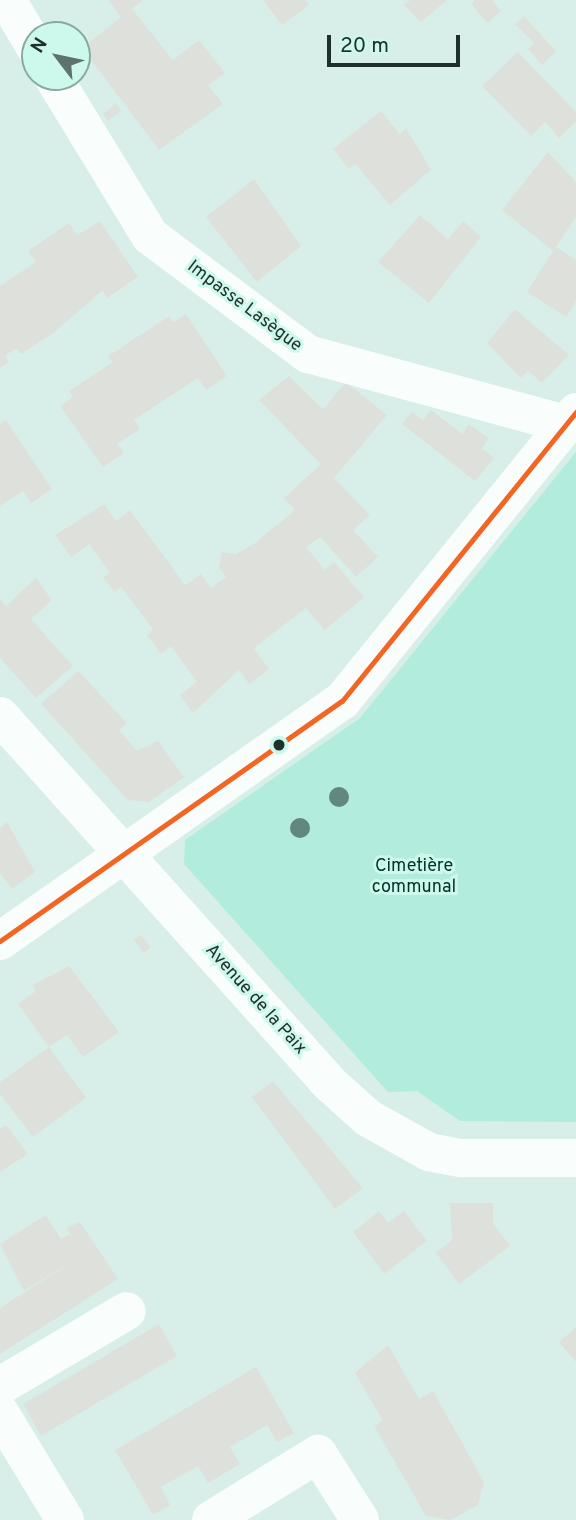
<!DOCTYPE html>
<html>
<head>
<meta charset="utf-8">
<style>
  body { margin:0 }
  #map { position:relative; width:576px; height:1520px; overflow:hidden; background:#d7efe8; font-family:Overpass,sans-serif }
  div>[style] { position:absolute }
  .green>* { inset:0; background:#b2ecdd }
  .building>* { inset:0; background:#dee1db }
  .street>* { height:38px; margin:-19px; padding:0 19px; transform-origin:19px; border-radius:19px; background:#f9fdfc }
  .bus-1>* { height:5px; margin:-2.5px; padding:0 2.5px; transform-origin:2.5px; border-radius:2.5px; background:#f26522 }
  .trees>* { width:20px; height:20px; margin:-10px; border-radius:50%; background:#62877f }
  .dots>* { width:19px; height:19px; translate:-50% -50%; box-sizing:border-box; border:4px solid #cdf9ed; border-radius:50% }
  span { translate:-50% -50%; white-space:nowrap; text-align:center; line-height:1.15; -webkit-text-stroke:6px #cdf9ed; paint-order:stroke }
  .street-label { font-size:18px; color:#1f302b }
  .park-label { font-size:18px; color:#033229 }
  .north { position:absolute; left:21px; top:21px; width:70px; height:70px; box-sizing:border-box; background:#cdf9ed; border:2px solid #87a99f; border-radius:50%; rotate:302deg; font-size:19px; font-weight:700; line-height:28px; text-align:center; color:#1f302b }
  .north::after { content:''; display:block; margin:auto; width:24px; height:32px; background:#5f736d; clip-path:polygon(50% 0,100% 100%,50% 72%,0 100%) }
  .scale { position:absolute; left:327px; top:35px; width:133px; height:32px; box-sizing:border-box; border:4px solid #1f302b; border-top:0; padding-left:9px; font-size:21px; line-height:24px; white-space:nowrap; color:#1f302b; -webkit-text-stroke:5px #cdf9ed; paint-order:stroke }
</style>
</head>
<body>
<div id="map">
  <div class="green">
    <div style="clip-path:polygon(576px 452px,576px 1122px,460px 1121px,417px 1091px,388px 1092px,184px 864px,185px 840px,360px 718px)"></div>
  </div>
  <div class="building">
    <div style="clip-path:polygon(108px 0,143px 0,132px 9px,173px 60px,199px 40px,225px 73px,208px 85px,223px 104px,159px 150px,82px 48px,121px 17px)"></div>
    <div style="clip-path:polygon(263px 0,305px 0,309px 5px,282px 25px)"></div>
    <div style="clip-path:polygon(410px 0,447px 0,421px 22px,404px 5px)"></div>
    <div style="clip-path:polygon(475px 0,492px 0,501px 11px,487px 23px,471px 4px)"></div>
    <div style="clip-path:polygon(524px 16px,556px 51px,542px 65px,528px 49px,534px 43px,515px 24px)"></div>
    <div style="clip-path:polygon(518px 52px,576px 112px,576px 122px,559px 138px,545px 122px,531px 136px,482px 86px)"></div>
    <div style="clip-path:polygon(116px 103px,121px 111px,108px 121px,103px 114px)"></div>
    <div style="clip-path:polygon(381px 111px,400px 134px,406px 128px,431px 170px,390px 205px,355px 164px,349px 169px,333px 149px)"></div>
    <div style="clip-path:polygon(548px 152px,576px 182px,576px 217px,556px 247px,576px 260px,576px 301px,566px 317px,527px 292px,553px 251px,502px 210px)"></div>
    <div style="clip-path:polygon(254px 179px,301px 246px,257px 282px,206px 217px)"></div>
    <div style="clip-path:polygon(420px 215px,448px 239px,463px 221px,481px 237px,429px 303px,378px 262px)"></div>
    <div style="clip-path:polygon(100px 221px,138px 277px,107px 298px,102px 291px,52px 334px,21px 354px,16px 348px,5px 356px,9px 362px,0 368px,0 286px,36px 262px,28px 251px,69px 223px,77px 235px)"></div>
    <div style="clip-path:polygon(515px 309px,569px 355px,542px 383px,528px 371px,521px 378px,487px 343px)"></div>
    <div style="clip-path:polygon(186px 314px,227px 376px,206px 390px,198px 378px,134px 420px,140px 429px,117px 444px,124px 453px,103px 467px,60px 406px,73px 397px,69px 391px,113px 362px,108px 356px,169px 316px,174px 322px)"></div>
    <div style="clip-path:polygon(289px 376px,323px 409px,346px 382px,387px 415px,334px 478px,370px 515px,353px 530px,378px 557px,356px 577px,320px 537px,306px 547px,325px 570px,334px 562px,364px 597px,325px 630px,306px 608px,254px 648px,269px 669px,249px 684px,239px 670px,193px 713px,180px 695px,197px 682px,171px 646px,161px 654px,147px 635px,153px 630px,121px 587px,114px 592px,103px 577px,110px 573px,89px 544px,71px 557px,55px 535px,104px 504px,116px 521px,130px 510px,185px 585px,201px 574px,211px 588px,226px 577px,219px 567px,222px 552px,236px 554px,254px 544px,295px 510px,284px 498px,321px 464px,259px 400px)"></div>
    <div style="clip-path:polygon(431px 410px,462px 434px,469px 424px,489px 438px,482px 448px,494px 458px,475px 481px,402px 424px,412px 412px,423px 420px)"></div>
    <div style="clip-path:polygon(6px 420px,52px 489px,31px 503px,23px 491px,0 506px,0 424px)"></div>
    <div style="clip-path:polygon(36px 578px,52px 600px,31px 619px,73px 666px,36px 698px,0 658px,0 599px,6px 606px)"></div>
    <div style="clip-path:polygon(78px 671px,127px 723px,119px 730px,137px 751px,158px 741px,184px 777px,149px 802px,128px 800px,41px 704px)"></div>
    <div style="clip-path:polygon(7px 822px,35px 872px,12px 889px,0 873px,0 828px)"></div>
    <div style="clip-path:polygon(141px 935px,151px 947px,143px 953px,134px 940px)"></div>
    <div style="clip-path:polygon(69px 966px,119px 1032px,83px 1057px,67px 1035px,49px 1047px,18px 1004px,36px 991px,32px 985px)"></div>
    <div style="clip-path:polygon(49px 1047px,86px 1098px,33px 1137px,0 1094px,0 1082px)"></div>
    <div style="clip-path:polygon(273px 1081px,363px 1188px,335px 1209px,252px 1097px)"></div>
    <div style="clip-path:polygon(6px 1125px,28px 1154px,0 1172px,0 1129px)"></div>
    <div style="clip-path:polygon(450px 1203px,493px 1203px,493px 1223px,510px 1246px,459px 1284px,436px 1253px,452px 1240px)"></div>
    <div style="clip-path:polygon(379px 1211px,388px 1223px,404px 1211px,427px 1241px,384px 1274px,353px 1232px)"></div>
    <div style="clip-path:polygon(46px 1215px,61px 1239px,70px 1234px,66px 1228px,80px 1222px,118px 1279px,0 1354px,0 1308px,75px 1260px,24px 1291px,0 1244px)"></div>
    <div style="clip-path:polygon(159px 1324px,177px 1356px,41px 1436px,23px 1404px)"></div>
    <div style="clip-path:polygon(576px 1327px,576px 1362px,559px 1342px)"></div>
    <div style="clip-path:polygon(388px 1345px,419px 1399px,433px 1391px,484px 1482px,478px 1505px,450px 1520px,426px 1516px,374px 1426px,383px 1421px,355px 1373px)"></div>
    <div style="clip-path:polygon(256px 1367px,294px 1433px,277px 1442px,267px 1425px,230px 1447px,240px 1464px,208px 1483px,198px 1466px,161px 1487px,170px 1505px,153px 1515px,115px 1450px)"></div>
  </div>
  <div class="street">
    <div style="left:7px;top:0;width:55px;rotate:59.2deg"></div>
    <div style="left:53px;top:77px;width:186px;rotate:58.6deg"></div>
    <div style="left:150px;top:236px;width:197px;rotate:36.8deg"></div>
    <div style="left:308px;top:354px;width:267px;rotate:15.2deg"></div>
    <div style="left:0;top:716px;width:491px;rotate:48.1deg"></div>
    <div style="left:328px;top:1082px;width:54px;rotate:42deg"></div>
    <div style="left:368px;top:1118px;width:70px;rotate:29.1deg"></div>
    <div style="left:429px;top:1152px;width:33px;rotate:11deg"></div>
    <div style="left:461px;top:1158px;width:115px"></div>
    <div style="left:0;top:941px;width:418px;rotate:-35.1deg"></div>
    <div style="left:342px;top:701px;width:372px;rotate:-51deg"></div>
    <div style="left:0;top:1386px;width:147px;rotate:-30.6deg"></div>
    <div style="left:0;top:1413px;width:125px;rotate:58.7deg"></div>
    <div style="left:211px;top:1520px;width:126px;rotate:-31.7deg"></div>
    <div style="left:318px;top:1454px;width:78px;rotate:57.5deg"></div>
  </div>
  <div class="bus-1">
    <div style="left:0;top:941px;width:418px;rotate:-35.1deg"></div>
    <div style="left:342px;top:701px;width:372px;rotate:-51deg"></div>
  </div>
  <div class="trees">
    <div style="left:339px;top:797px"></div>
    <div style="left:300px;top:828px"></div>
  </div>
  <div class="dots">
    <div style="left:279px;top:745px;background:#1f302b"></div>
  </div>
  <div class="street-label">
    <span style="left:244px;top:307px;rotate:37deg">Impasse Lasègue</span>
    <span style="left:255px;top:1000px;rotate:48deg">Avenue de la Paix</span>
  </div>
  <div class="park-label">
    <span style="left:414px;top:878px">Cimetière<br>communal</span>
  </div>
  <div class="north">N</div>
  <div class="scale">20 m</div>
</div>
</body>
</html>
